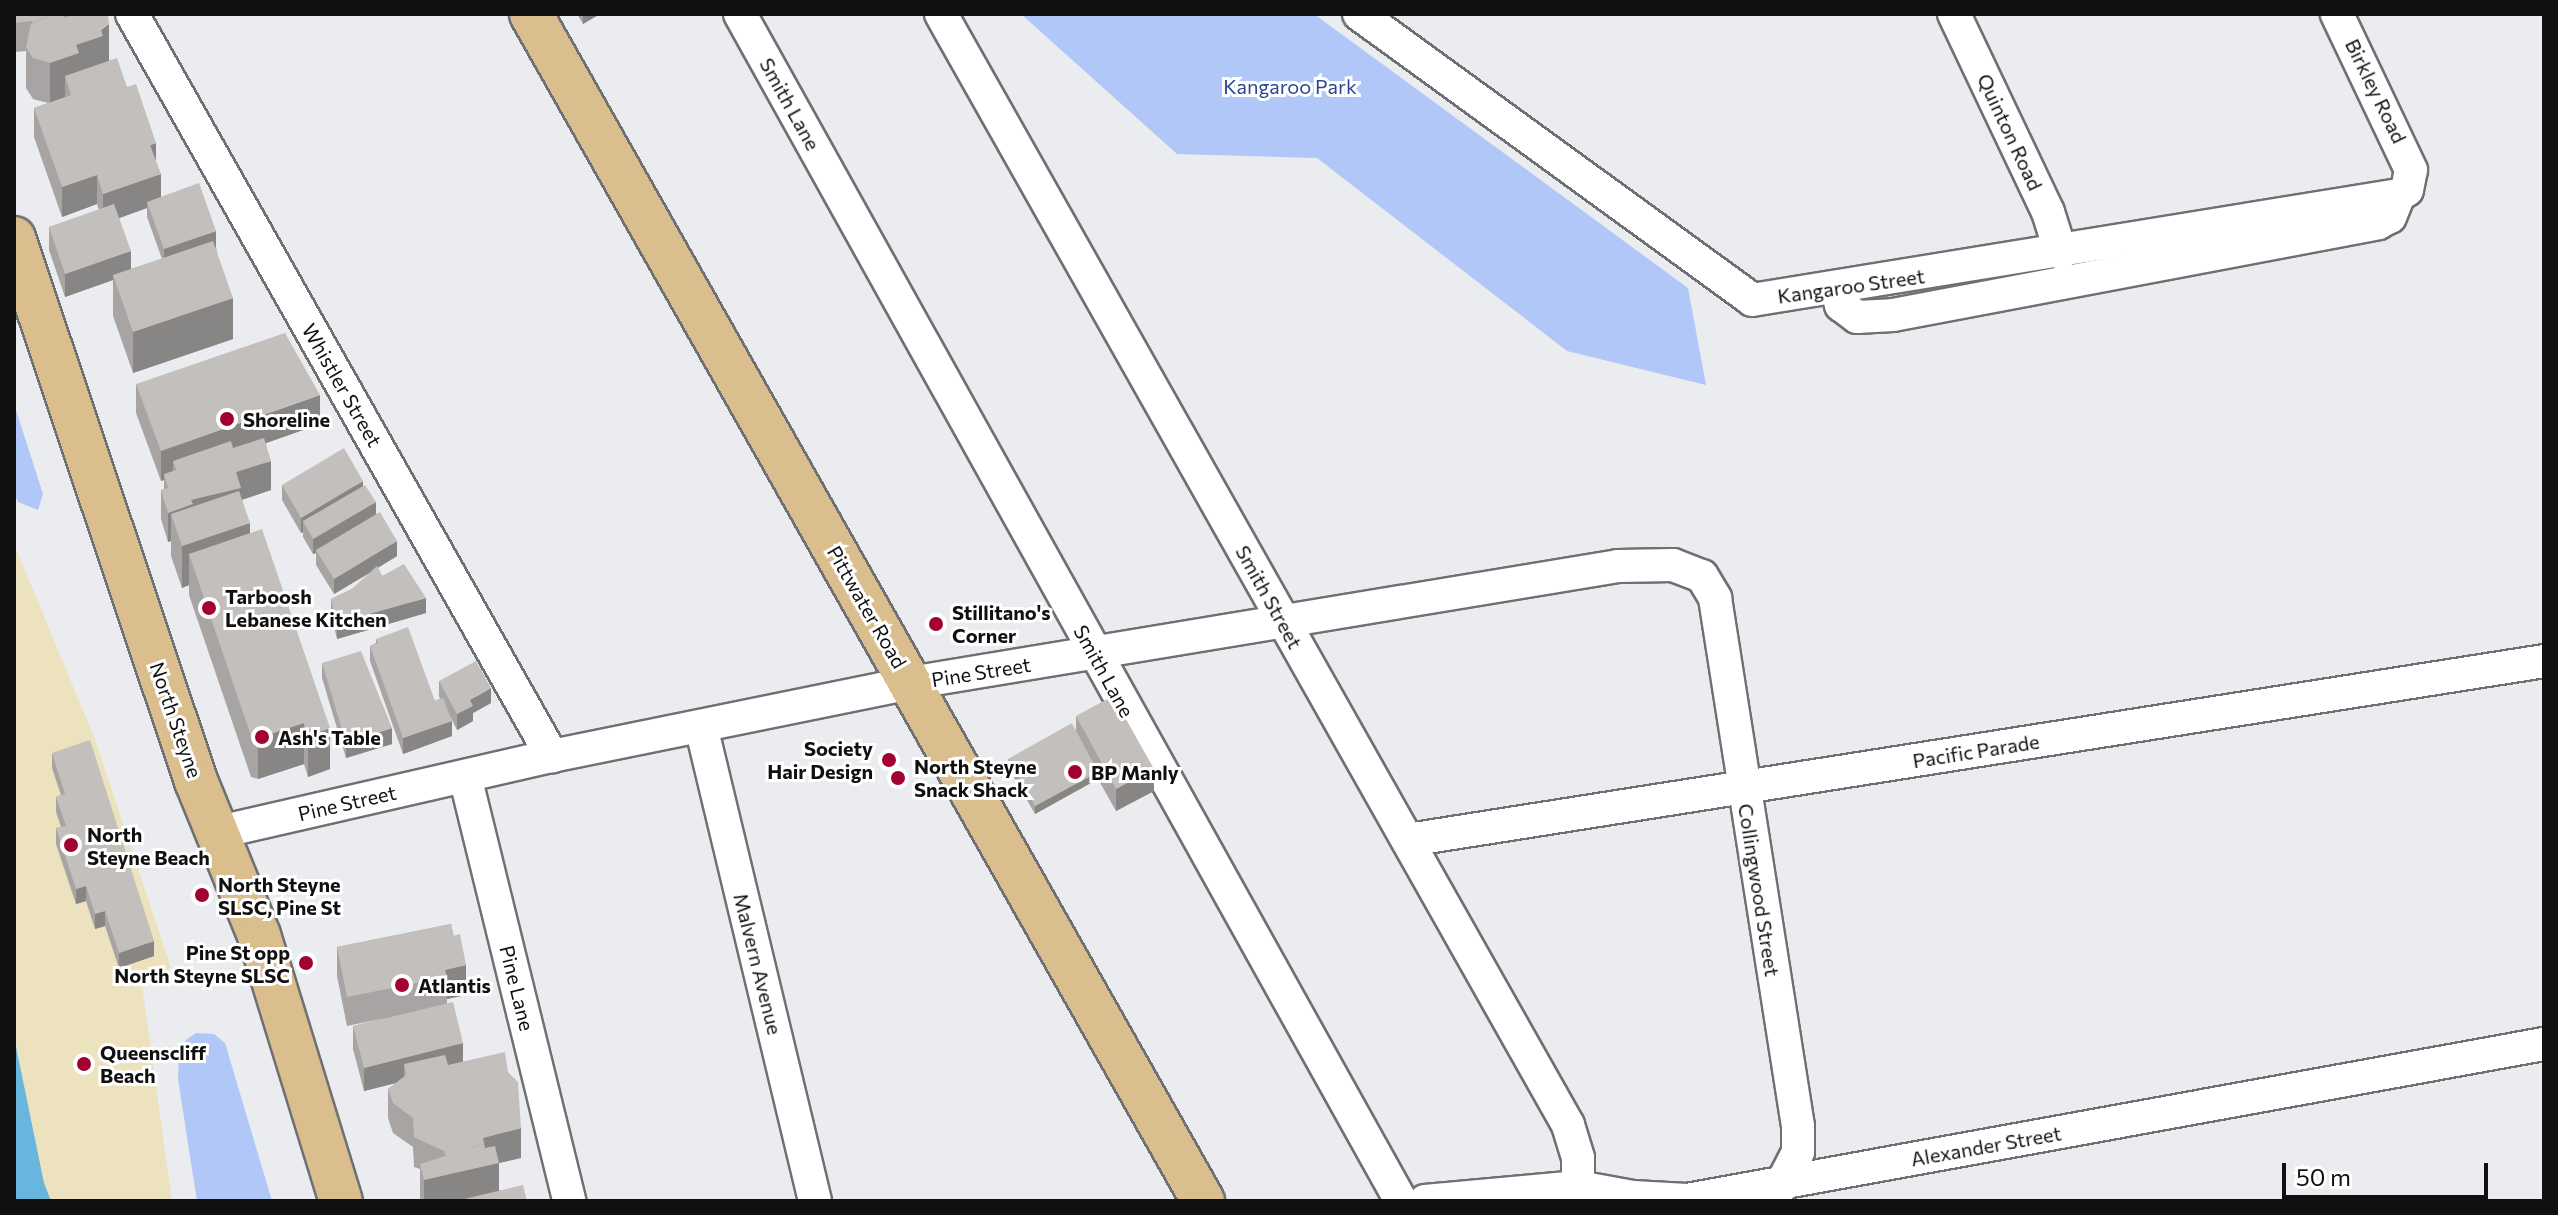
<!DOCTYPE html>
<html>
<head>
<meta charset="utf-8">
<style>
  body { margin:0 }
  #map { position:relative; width:2558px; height:1215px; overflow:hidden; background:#eaecef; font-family:Commissioner,sans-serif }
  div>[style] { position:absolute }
  .green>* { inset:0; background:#b1c7f8 }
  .sand>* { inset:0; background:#ece2bd }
  .water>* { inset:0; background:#68b6de }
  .roads { filter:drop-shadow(2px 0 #6e7073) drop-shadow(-2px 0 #6e7073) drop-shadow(0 2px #6e7073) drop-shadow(0 -2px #6e7073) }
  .minor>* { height:32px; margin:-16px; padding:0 16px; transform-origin:16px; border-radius:16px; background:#fff }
  .major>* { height:42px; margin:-21px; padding:0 21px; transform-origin:21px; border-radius:21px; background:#dabe8e }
  .wall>* { inset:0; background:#a8a4a3 }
  .shaded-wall>* { inset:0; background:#888684 }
  .building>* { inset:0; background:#c3bfbd }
  .dots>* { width:22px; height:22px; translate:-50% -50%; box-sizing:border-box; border:4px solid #fff; border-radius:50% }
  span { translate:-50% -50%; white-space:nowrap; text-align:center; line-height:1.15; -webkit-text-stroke:6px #fff; paint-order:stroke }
  .park-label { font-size:20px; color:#2c4791 }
  .street-label { font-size:20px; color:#101011 }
  .poi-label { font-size:20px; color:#101011; font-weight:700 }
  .left { translate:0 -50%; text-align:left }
  .right { translate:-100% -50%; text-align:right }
  .frame { position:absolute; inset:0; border:16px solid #101011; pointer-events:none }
  .scale { position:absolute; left:2282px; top:1163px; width:206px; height:36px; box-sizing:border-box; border:4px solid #101011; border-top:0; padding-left:10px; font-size:24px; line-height:28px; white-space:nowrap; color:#101011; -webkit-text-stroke:6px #fff; paint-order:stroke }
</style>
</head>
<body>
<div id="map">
  <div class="green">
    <div style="clip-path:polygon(1021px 14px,1314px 14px,1688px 288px,1706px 385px,1567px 351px,1317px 158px,1177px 154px)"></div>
    <div style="clip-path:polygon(14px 404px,43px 494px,38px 510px,18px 502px,14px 492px)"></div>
    <div style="clip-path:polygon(196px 1033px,214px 1034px,225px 1043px,272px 1201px,197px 1201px,178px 1079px,179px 1057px,186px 1040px)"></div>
  </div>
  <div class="sand">
    <div style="clip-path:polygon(14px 544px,96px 742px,171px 968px,141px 978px,172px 1201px,14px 1201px)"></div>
  </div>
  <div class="water">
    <div style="clip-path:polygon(14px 1037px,44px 1183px,51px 1201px,14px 1201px)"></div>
  </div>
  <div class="roads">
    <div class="minor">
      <div style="left:132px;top:14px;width:853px;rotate:60.49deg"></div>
      <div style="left:740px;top:14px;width:1359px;rotate:60.89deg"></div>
      <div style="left:941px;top:14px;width:1276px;rotate:60.56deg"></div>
      <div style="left:1568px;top:1125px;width:34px;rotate:73deg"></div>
      <div style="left:1578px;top:1158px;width:29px;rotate:90deg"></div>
      <div style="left:1359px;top:14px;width:486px;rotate:36deg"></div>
      <div style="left:1752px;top:300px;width:655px;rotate:-9.22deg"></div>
      <div style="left:2399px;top:195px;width:9px;rotate:-32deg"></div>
      <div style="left:2407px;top:190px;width:20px;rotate:-79deg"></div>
      <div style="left:2411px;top:170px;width:173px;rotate:-115.4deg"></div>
      <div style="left:1954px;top:14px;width:219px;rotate:64.6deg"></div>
      <div style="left:2048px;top:212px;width:43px;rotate:72.4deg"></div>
      <div style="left:1837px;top:290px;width:16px;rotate:75deg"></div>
      <div style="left:1841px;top:305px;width:20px;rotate:37deg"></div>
      <div style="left:1857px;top:317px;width:36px;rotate:-3deg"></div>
      <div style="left:1893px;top:315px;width:494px;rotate:-10.7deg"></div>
      <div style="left:2378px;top:223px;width:13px;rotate:-27deg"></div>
      <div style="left:2390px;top:217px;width:24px;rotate:-68deg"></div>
      <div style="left:701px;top:726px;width:488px;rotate:76.5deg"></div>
      <div style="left:465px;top:776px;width:438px;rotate:76.2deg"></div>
      <div style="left:219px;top:832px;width:342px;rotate:-12.9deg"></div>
      <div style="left:552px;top:756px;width:365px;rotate:-11.5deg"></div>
      <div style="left:910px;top:683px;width:718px;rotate:-9.38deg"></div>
      <div style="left:1618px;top:566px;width:55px;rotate:-1deg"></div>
      <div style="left:1673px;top:565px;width:31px;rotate:21deg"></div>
      <div style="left:1702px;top:576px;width:26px;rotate:59deg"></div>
      <div style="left:1715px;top:598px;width:534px;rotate:81.07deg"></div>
      <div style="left:1798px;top:1126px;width:26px;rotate:90deg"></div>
      <div style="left:1798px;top:1152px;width:55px;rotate:117deg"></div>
      <div style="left:1408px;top:840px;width:1150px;rotate:-8.95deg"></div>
      <div style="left:1425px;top:1201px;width:154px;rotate:-5.2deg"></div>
      <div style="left:1578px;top:1187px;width:56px;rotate:10.3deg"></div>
      <div style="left:1633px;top:1197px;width:54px;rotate:3.2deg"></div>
      <div style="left:1687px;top:1200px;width:871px;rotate:-10.32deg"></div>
    </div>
    <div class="major">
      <div style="left:531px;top:14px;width:1364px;rotate:60.48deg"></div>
      <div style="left:14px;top:238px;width:573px;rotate:71.47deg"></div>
      <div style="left:196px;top:781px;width:166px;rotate:67.8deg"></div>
      <div style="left:259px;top:935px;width:278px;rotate:72.9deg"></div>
    </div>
  </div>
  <div class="wall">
    <div style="clip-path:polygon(evenodd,14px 14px,94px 14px,109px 60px,127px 87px,156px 162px,161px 197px,216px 247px,233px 339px,133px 373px,113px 316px,113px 280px,65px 297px,49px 250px,49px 227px,99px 210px,97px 204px,62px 217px,34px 137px,34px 108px,48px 103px,33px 99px,26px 88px,26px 51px,15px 52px,14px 50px,14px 14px,147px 208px,147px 217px,162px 259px,131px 269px,119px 218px,147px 208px)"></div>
    <div style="clip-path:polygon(577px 14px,600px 14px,583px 24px)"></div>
    <div style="clip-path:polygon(136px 384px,320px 424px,266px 443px,271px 490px,242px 500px,250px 533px,330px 769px,308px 777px,304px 764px,258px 779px,251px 777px,189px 595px,189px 585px,182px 588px,171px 556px,171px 541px,168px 542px,161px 519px,161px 490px,164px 489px,164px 480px,161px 481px,136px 413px)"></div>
    <div style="clip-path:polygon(282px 485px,363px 486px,397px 556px,378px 568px,382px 576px,426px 613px,337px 639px,331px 615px,331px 599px,352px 589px,370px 573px,334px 594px,316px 565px,316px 553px,313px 554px,303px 537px,303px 532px,301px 533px,282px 500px)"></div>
    <div style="clip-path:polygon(376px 639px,435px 701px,440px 699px,439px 696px,439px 681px,491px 703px,473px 713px,473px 721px,457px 730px,451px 718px,452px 736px,403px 754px,370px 661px,370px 646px,376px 643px)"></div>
    <div style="clip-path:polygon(322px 663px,392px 744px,346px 758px,322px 678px)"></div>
    <div style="clip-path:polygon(1076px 716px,1154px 791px,1116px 811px,1098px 779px,1035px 814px,1008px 767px,1008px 759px,1076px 731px)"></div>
    <div style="clip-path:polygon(52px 753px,154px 956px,119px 968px,105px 926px,95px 929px,86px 901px,76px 904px,56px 844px,56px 828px,61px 827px,56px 812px,56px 797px,61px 795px,52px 768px)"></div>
    <div style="clip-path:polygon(451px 924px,466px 995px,447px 999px,447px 1003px,463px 1062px,521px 1158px,499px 1163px,499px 1190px,527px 1201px,420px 1201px,420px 1169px,414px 1167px,413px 1147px,393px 1133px,388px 1118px,388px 1089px,396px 1083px,364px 1091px,353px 1049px,353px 1026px,385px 1018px,347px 1026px,337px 976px,337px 947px)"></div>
  </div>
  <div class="shaded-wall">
    <div style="clip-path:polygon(583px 14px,600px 14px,583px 24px)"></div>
    <div style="clip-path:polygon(109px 24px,109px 65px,65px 76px,65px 99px,50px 104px,50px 63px,76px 45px,101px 30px)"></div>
    <div style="clip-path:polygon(156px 143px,156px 172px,150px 145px)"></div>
    <div style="clip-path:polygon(161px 174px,161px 204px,147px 202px,147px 208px,103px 224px,103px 194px)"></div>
    <div style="clip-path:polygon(97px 175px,97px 204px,62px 217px,62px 187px)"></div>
    <div style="clip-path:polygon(216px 231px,216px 247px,164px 265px,164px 249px)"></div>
    <div style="clip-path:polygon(131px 251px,131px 274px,113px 275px,113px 280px,65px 297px,65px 274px)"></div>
    <div style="clip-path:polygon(233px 298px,233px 339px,133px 373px,133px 332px)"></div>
    <div style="clip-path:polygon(320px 395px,320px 424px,176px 475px,176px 470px,173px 461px,173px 477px,164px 474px,164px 480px,161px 481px,161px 451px)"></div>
    <div style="clip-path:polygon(271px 461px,271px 490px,241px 500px,171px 514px,171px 541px,168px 542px,168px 513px,191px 500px,236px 472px)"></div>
    <div style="clip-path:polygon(363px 481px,363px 497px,303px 521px,303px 532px,301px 533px,301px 518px)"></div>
    <div style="clip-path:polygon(376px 502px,376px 518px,316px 550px,316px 553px,313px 554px,313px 539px)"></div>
    <div style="clip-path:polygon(250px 523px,250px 564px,189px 554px,189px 585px,182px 588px,182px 546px)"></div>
    <div style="clip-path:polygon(397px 541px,397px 556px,334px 594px,334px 579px)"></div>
    <div style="clip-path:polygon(426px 598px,426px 613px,337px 639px,337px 623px)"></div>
    <div style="clip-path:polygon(491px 688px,491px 703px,473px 713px,473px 721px,457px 730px,457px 714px,470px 700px)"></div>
    <div style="clip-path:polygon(452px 721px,452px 736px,403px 754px,403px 738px)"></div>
    <div style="clip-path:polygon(304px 723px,304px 764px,258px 779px,258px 738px)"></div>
    <div style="clip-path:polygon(330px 728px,330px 769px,308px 777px,308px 736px)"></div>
    <div style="clip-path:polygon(392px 728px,392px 744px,346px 758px,346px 743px)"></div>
    <div style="clip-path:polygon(1154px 769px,1154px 791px,1116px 811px,1116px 789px)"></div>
    <div style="clip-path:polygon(1098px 772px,1098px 779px,1035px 814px,1035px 806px)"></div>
    <div style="clip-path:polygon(86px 886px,86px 901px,76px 904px,76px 889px)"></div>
    <div style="clip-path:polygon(105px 911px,105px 926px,95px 929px,95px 914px)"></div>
    <div style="clip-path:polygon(154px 941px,154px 956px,119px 968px,119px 953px)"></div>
    <div style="clip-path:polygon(466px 965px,466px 995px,447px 999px,445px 970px)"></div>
    <div style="clip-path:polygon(463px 1043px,463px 1066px,406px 1075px,404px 1064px,404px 1081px,364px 1091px,364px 1068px)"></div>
    <div style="clip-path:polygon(521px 1128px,521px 1158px,499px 1163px,499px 1201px,424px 1201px,424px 1180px,483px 1138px)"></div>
  </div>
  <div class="building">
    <div style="clip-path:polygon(14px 14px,55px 14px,32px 23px,32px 21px,15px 23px)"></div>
    <div style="clip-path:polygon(55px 14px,63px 14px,64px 18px,77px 14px,94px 14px,108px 16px,109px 24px,101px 30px,103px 36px,76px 45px,79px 53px,50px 63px,33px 58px,26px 47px,31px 24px)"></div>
    <div style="clip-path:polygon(117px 58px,127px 87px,136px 84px,156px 143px,150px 145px,161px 174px,103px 194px,97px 175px,62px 187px,34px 108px,71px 95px,65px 76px)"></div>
    <div style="clip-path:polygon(199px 183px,216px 231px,164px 249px,147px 202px)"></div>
    <div style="clip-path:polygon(114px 204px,131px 251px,65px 274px,49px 227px)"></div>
    <div style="clip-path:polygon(213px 241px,233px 298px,133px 332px,113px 275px)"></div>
    <div style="clip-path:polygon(285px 333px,320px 395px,161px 451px,136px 384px)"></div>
    <div style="clip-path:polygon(264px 438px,271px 461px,236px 472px,241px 488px,191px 500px,193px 504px,168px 513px,161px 490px,168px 488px,164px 474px,176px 470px,173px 461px,231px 441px,233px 448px)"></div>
    <div style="clip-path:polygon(344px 448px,363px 481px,301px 518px,282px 485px)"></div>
    <div style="clip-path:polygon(365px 485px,376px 502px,313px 539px,303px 521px)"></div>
    <div style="clip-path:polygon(239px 491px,250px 523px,182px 546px,171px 514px)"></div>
    <div style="clip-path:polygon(380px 512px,397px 541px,334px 579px,316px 550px)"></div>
    <div style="clip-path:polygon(262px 529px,330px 728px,308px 736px,304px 723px,258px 738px,251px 736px,189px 554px)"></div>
    <div style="clip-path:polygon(404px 564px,426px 598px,337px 623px,331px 599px,352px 589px,377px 566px,382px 576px)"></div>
    <div style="clip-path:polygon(408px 627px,435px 701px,443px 698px,452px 721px,403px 738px,370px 646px,378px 643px,376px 639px)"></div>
    <div style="clip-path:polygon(361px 651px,392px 728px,346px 743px,322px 663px)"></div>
    <div style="clip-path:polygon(476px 661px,491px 688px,470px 700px,473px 706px,457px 714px,439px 681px)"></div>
    <div style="clip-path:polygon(1113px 696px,1154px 769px,1116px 789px,1076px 716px)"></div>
    <div style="clip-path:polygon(1072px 723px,1098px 772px,1035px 806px,1008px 759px)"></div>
    <div style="clip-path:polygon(90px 740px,154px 941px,119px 953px,105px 911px,95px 914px,86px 886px,76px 889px,56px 828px,66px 826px,56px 797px,65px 794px,52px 753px)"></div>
    <div style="clip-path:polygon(451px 924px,453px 936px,460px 934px,466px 965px,445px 970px,447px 977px,347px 997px,337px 947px)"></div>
    <div style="clip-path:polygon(453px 1002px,463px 1043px,364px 1068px,353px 1026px)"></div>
    <div style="clip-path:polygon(505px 1052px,508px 1072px,518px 1082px,521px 1128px,483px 1138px,485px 1148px,484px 1144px,446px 1156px,444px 1151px,414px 1137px,413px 1118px,393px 1103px,388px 1089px,406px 1075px,404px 1064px,445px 1055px,448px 1065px)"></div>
    <div style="clip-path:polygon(484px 1144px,485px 1148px,495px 1146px,499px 1163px,424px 1180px,420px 1164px)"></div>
    <div style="clip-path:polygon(523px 1185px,527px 1201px,456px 1201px)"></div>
  </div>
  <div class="dots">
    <div style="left:227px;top:419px;background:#a20231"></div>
    <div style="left:209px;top:608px;background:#a20231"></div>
    <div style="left:936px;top:624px;background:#a20231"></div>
    <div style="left:262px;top:737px;background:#a20231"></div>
    <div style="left:889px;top:760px;background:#a20231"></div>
    <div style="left:1075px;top:772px;background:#a20231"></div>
    <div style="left:898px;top:778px;background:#a20231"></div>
    <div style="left:71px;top:845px;background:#a20231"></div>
    <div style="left:202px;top:895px;background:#a20231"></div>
    <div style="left:306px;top:963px;background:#a20231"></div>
    <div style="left:402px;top:985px;background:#a20231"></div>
    <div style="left:84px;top:1064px;background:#a20231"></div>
  </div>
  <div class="park-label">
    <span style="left:1290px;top:86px">Kangaroo Park</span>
  </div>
  <div class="street-label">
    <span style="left:2376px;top:91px;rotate:64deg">Birkley Road</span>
    <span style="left:790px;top:104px;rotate:61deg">Smith Lane</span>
    <span style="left:2010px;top:132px;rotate:65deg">Quinton Road</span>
    <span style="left:1851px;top:286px;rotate:-8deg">Kangaroo Street</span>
    <span style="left:342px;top:385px;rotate:60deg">Whistler Street</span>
    <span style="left:1269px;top:597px;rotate:61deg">Smith Street</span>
    <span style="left:867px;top:607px;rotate:60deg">Pittwater Road</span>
    <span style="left:1104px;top:671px;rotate:61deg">Smith Lane</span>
    <span style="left:981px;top:672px;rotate:-9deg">Pine Street</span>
    <span style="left:176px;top:720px;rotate:71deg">North Steyne</span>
    <span style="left:1976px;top:751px;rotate:-9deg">Pacific Parade</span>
    <span style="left:347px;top:803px;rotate:-13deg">Pine Street</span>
    <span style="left:1759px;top:890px;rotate:81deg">Collingwood Street</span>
    <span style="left:758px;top:964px;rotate:76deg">Malvern Avenue</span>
    <span style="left:517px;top:988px;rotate:76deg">Pine Lane</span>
    <span style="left:1986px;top:1146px;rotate:-10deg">Alexander Street</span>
  </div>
  <div class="poi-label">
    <span class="left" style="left:243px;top:419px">Shoreline</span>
    <span class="left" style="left:225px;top:608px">Tarboosh<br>Lebanese Kitchen</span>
    <span class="left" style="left:952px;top:624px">Stillitano's<br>Corner</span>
    <span class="left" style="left:278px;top:737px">Ash's Table</span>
    <span class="right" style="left:873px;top:760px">Society<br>Hair Design</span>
    <span class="left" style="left:914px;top:778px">North Steyne<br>Snack Shack</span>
    <span class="left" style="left:1091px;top:772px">BP Manly</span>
    <span class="left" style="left:87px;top:846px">North<br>Steyne Beach</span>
    <span class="left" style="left:218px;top:896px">North Steyne<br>SLSC, Pine St</span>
    <span class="right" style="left:290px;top:964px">Pine St opp<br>North Steyne SLSC</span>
    <span class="left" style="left:418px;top:985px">Atlantis</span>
    <span class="left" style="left:100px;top:1064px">Queenscliff<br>Beach</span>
  </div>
  <div class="frame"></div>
  <div class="scale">50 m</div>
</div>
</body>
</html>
